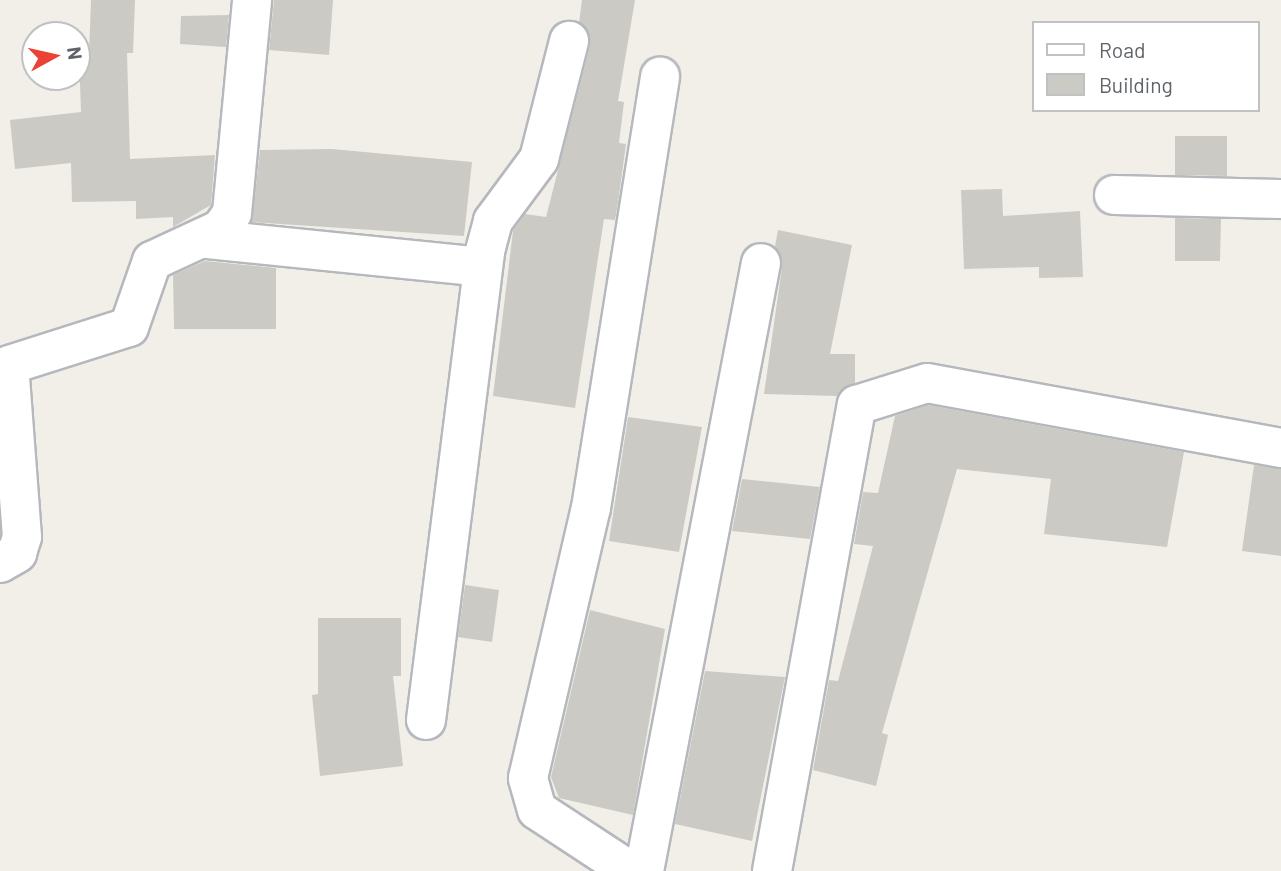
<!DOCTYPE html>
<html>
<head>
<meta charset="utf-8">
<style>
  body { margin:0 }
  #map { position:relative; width:1281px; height:871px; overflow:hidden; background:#f1efe8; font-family:Barlow,sans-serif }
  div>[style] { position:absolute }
  .building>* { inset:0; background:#cccac5 }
  .roads { filter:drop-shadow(2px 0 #b5b8bc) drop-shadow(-2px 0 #b5b8bc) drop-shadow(0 2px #b5b8bc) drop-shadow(0 -2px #b5b8bc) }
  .street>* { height:38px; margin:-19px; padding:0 19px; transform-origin:19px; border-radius:19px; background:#fff }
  span { translate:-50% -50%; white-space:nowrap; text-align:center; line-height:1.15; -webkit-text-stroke:5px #fff; paint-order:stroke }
  .legend { position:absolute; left:1032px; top:21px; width:228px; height:91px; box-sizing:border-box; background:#fff; border:2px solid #bfc1c3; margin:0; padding:9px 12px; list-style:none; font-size:21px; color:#5f6368 }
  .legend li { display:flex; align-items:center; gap:14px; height:35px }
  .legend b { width:35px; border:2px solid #bfc1c3 }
  .north { position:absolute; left:21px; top:21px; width:70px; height:70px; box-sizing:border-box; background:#fff; border:2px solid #bfc1c3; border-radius:50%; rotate:82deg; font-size:19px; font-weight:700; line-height:28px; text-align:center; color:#5f6368 }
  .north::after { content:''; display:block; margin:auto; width:24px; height:32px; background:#ea4335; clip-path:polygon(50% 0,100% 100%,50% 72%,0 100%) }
</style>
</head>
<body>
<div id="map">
  <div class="building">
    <div style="clip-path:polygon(91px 0,135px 0,133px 53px,127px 53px,130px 159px,215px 155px,211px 205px,173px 227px,173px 217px,136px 219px,136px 201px,72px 202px,71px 163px,15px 169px,10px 120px,81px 112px,79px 55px,89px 55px)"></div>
    <div style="clip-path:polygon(274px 0,333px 0,329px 55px,269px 50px)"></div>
    <div style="clip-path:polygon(582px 0,635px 0,618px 101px,624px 102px,619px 143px,626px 144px,618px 203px,615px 220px,604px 219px,575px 408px,493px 396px,513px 231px,525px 214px,546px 217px,590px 46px,579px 23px)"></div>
    <div style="clip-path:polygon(229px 15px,226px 47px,180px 44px,181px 16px)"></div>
    <div style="clip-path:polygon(1175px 136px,1227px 136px,1227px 176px,1175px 175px)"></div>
    <div style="clip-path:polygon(332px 149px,472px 162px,464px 236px,252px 222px,260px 150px)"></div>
    <div style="clip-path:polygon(1002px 189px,1003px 216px,1080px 211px,1083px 277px,1039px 278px,1039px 267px,964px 269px,961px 190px)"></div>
    <div style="clip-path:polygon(1175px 218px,1221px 219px,1220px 261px,1175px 261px)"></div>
    <div style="clip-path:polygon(778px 230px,852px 245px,830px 354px,855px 354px,855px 383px,838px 396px,764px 394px,782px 267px,775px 246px)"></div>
    <div style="clip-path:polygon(205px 261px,276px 268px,276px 329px,174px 329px,173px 275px)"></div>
    <div style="clip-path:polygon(928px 405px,1184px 452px,1167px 547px,1044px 534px,1051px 479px,957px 469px,882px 733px,888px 735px,876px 786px,813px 770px,829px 680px,838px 681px,873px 546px,854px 544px,863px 492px,878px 493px,895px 416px)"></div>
    <div style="clip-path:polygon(628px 417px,702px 427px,679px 552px,609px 541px)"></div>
    <div style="clip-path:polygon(1254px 465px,1281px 469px,1281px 556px,1242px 551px)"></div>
    <div style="clip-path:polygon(742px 479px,820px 487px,810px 539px,732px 531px)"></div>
    <div style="clip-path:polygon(465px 585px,499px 590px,492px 642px,458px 637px)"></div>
    <div style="clip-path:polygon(590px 610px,665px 629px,633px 815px,559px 798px,551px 777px)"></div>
    <div style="clip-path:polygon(318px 618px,401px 618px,401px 676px,393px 676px,403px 766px,320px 776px,312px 695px,318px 694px)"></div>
    <div style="clip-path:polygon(705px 671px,785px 677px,752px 841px,675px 824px)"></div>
  </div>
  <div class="roads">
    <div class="street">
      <div style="left:1114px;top:195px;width:167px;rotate:1.4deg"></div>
      <div style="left:207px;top:239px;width:277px;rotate:5.8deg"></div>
      <div style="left:0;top:563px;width:20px;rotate:-30deg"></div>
      <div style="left:17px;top:553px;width:17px;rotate:-73deg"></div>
      <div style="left:22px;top:537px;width:172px;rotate:-94.3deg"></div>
      <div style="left:9px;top:365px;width:126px;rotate:-17.6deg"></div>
      <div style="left:129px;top:327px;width:70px;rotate:-70.8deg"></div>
      <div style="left:152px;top:261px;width:76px;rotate:-24.9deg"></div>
      <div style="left:221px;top:229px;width:19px;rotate:-55deg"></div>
      <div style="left:232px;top:213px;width:214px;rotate:-84.6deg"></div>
      <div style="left:426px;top:720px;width:473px;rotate:-82.8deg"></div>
      <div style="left:485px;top:251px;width:31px;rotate:-75deg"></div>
      <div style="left:493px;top:221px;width:77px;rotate:-53.4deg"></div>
      <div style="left:539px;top:159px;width:122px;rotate:-75.7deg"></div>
      <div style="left:630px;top:871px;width:111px;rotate:-146.7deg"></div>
      <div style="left:537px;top:810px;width:33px;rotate:-106deg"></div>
      <div style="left:528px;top:778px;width:277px;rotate:-76.9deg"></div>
      <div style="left:591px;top:508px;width:437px;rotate:-80.9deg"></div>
      <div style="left:644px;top:871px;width:619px;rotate:-79.11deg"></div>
      <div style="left:772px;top:871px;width:474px;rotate:-79.7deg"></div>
      <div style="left:857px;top:405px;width:73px;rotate:-17.4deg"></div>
      <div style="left:927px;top:383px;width:360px;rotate:10.4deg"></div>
    </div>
  </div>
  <ul class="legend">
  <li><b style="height:9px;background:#fff"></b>Road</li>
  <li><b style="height:19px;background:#cccac5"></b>Building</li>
  </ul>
  <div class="north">N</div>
</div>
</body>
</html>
